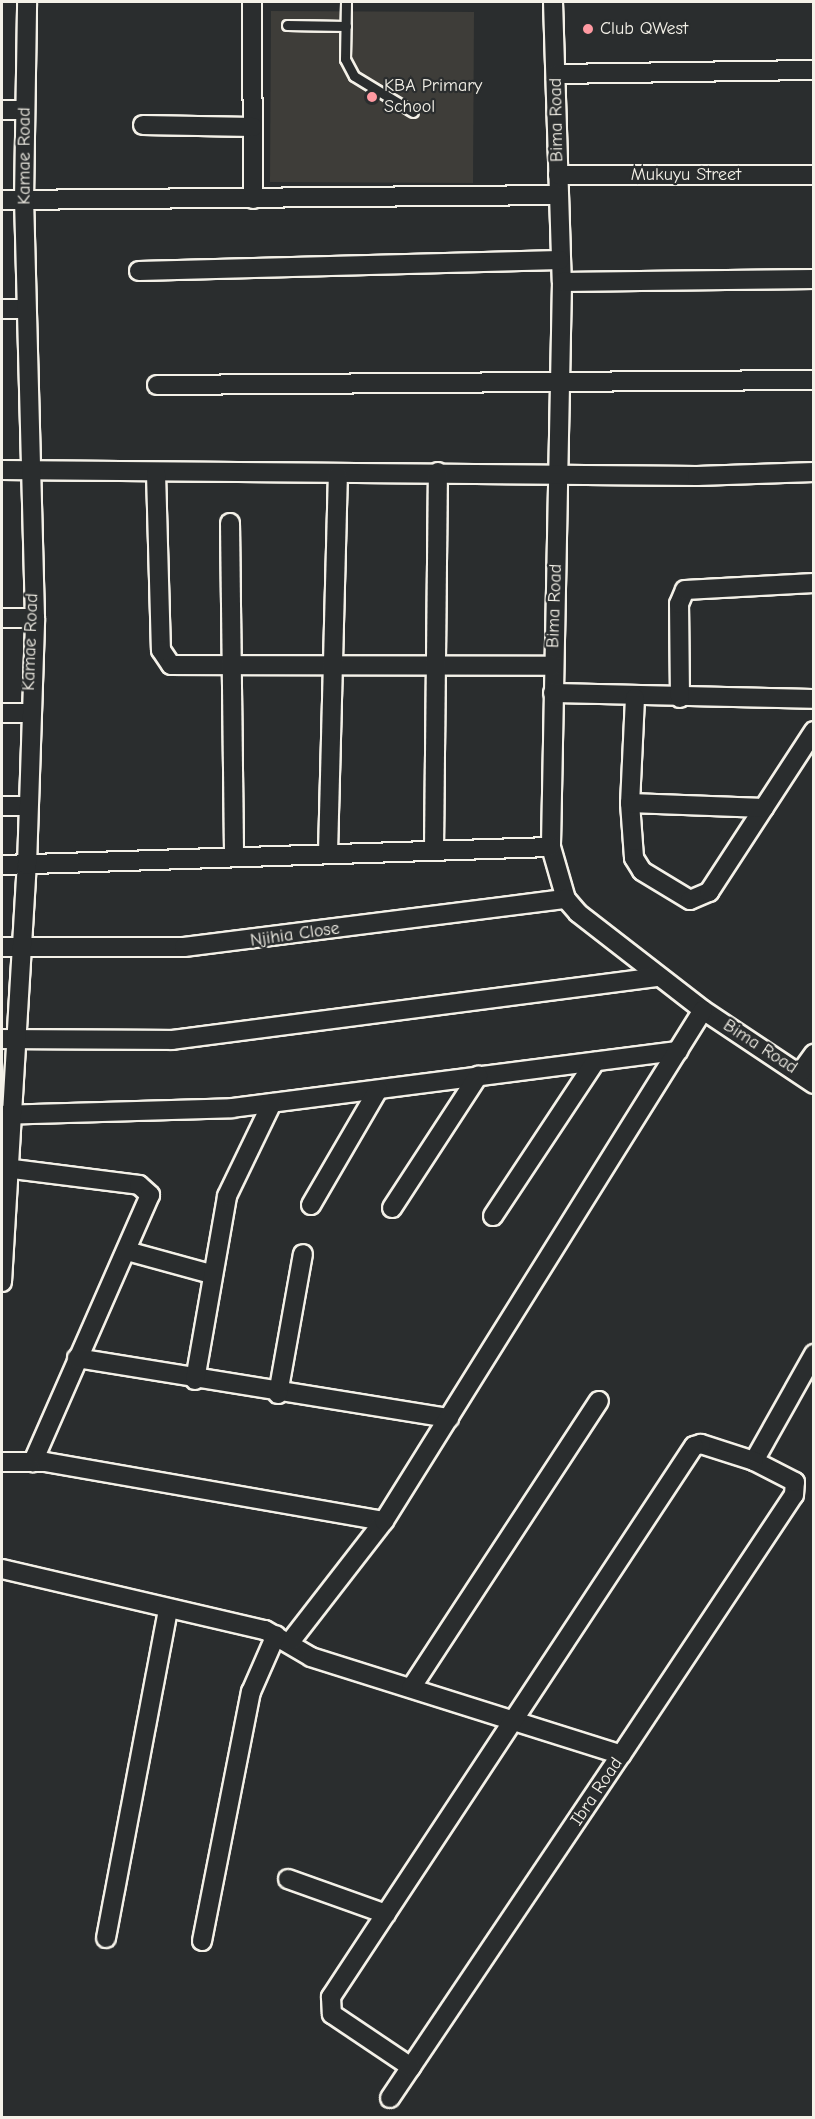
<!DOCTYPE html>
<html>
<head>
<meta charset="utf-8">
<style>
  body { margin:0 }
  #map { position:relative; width:815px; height:2119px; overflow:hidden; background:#2a2d2e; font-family:"Comic Neue",sans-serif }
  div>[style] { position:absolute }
  .built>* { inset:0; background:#3e3d39 }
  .roads { filter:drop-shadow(2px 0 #f4f1e8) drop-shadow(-2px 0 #f4f1e8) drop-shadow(0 2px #f4f1e8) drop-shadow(0 -2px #f4f1e8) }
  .service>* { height:9px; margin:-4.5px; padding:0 4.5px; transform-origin:4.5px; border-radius:4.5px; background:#2a2d2e }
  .minor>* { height:18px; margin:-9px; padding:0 9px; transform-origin:9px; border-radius:9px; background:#2a2d2e }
  .dots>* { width:16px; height:16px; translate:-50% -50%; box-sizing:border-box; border:3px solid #2a2d2e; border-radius:50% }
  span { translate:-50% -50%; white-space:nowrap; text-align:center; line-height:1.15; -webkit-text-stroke:4.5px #2a2d2e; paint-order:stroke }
  .poi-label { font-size:18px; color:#f4f1e8 }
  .left { translate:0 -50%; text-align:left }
  .street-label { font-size:18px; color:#f4f1e8 }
  .frame { position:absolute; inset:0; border:3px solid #f4f1e8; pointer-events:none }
</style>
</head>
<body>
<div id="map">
  <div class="built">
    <div style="clip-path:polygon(271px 11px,474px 12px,473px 183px,270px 182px)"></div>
  </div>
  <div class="roads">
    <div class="service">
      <div style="left:346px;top:2px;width:57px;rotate:91deg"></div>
      <div style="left:345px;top:59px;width:19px;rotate:62deg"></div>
      <div style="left:354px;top:76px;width:69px;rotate:31.4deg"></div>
      <div style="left:287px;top:25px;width:59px;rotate:1deg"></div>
    </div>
    <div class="minor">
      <div style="left:252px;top:2px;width:197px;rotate:89.7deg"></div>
      <div style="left:553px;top:2px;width:280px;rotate:88.2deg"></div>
      <div style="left:562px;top:282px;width:565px;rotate:91.12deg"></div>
      <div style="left:551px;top:847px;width:54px;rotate:73.9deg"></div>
      <div style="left:566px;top:899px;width:18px;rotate:49deg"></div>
      <div style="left:578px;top:913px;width:158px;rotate:37.8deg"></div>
      <div style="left:703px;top:1010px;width:133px;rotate:33.7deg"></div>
      <div style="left:556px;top:74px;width:258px;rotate:-0.9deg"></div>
      <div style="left:2px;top:110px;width:23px"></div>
      <div style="left:143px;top:125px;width:110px;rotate:1deg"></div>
      <div style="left:558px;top:175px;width:256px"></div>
      <div style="left:2px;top:200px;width:557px;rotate:-0.51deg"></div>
      <div style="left:139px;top:271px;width:421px;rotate:-1.5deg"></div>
      <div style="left:562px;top:282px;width:252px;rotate:-0.7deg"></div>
      <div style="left:2px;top:309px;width:24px"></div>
      <div style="left:157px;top:385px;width:657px;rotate:-0.44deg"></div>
      <div style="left:2px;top:470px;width:695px;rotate:0.49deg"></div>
      <div style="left:697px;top:476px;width:117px;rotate:-2deg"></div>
      <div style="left:156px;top:473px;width:177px;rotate:88.4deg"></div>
      <div style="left:161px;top:650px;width:18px;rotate:56deg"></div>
      <div style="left:171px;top:665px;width:382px;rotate:0.1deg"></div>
      <div style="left:230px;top:523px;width:333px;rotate:89.3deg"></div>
      <div style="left:2px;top:618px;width:33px"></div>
      <div style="left:553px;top:693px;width:261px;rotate:1.3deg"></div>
      <div style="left:635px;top:698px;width:105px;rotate:92.7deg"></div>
      <div style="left:630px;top:803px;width:55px;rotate:85.8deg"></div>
      <div style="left:634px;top:858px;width:15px;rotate:58deg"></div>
      <div style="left:642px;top:871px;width:56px;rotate:31.1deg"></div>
      <div style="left:690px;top:900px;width:21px;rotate:-23deg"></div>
      <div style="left:709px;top:892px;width:192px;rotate:-56.9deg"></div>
      <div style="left:680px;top:698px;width:94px;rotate:-90.6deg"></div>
      <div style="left:679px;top:604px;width:15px;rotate:-67deg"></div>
      <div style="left:685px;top:590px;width:129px;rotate:-3.1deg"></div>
      <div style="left:2px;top:713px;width:27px"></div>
      <div style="left:630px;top:803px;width:134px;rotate:2.1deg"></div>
      <div style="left:2px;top:806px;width:26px"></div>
      <div style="left:434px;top:849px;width:377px;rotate:-89.4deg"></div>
      <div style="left:328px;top:853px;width:378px;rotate:-88.5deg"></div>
      <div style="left:2px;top:865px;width:549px;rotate:-1.88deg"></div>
      <div style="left:2px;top:947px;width:182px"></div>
      <div style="left:184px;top:947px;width:385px;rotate:-7.2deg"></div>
      <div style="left:3px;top:1039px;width:169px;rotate:0.3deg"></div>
      <div style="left:172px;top:1040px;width:491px;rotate:-7.4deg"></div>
      <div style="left:800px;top:1073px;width:24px;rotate:-54deg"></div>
      <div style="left:2px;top:1115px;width:230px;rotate:-1.7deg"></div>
      <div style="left:232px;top:1108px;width:450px;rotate:-7.3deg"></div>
      <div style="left:5px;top:1168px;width:135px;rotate:7.2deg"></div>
      <div style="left:139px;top:1185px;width:15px;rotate:42deg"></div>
      <div style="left:150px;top:1195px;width:292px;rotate:113.7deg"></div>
      <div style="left:311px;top:1205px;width:133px;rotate:-59.8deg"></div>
      <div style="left:392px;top:1208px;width:158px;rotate:-56.9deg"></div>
      <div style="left:493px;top:1216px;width:185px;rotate:-56.5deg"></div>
      <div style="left:127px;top:1251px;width:87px;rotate:15.3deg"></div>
      <div style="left:2px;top:1282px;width:418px;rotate:-86.6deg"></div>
      <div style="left:27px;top:865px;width:247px;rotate:-88.1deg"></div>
      <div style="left:35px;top:618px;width:418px;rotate:-91.5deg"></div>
      <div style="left:24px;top:200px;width:198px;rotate:-89.1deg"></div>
      <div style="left:77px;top:1358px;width:377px;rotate:9.2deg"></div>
      <div style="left:195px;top:1380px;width:187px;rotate:-80.1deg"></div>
      <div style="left:227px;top:1196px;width:103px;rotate:-64.2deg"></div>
      <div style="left:278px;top:1394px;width:142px;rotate:-79.9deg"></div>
      <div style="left:754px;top:1461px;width:123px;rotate:-60.7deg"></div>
      <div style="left:2px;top:1462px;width:43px"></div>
      <div style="left:45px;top:1462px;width:344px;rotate:9.9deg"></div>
      <div style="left:2px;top:1569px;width:270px;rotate:13.1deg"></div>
      <div style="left:265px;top:1630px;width:53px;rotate:30.4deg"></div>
      <div style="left:311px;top:1657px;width:325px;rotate:17.5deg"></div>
      <div style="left:290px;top:1642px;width:153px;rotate:-52.2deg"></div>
      <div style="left:384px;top:1521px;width:602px;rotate:-58.02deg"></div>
      <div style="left:411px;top:1688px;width:343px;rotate:-56.8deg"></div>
      <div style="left:288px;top:1879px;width:104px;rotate:19.7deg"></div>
      <div style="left:106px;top:1938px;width:335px;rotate:-79.3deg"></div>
      <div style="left:202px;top:1941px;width:254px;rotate:-78.9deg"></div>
      <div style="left:251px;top:1692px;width:62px;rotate:-66.3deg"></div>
      <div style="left:390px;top:2098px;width:37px;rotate:-56deg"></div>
      <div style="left:411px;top:2067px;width:376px;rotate:-56.1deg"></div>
      <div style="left:621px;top:1755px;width:312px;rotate:-56.4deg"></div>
      <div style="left:794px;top:1495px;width:13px;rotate:-86deg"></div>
      <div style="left:795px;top:1482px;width:46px;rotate:-152.9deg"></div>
      <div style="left:754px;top:1461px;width:56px;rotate:-162.2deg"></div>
      <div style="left:701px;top:1444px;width:7px;rotate:164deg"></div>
      <div style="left:694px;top:1446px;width:660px;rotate:123.38deg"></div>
      <div style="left:331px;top:1997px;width:17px;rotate:87deg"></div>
      <div style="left:332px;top:2014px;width:95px;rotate:33.9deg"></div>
    </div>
  </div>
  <div class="dots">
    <div style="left:588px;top:29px;background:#ff9aa2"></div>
    <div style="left:372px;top:97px;background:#ff9aa2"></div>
  </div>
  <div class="poi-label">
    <span class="left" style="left:600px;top:29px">Club QWest</span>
    <span class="left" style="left:384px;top:97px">KBA Primary<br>School</span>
  </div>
  <div class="street-label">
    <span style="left:557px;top:120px;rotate:-91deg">Bima Road</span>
    <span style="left:25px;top:156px;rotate:-90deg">Kamae Road</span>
    <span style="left:686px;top:175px">Mukuyu Street</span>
    <span style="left:555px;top:606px;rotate:-88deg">Bima Road</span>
    <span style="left:31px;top:642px;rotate:-88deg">Kamae Road</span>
    <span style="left:295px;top:935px;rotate:-8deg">Njihia Close</span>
    <span style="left:760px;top:1047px;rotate:33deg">Bima Road</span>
    <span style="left:597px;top:1792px;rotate:-56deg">Ibra Road</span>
  </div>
  <div class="frame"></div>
</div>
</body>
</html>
